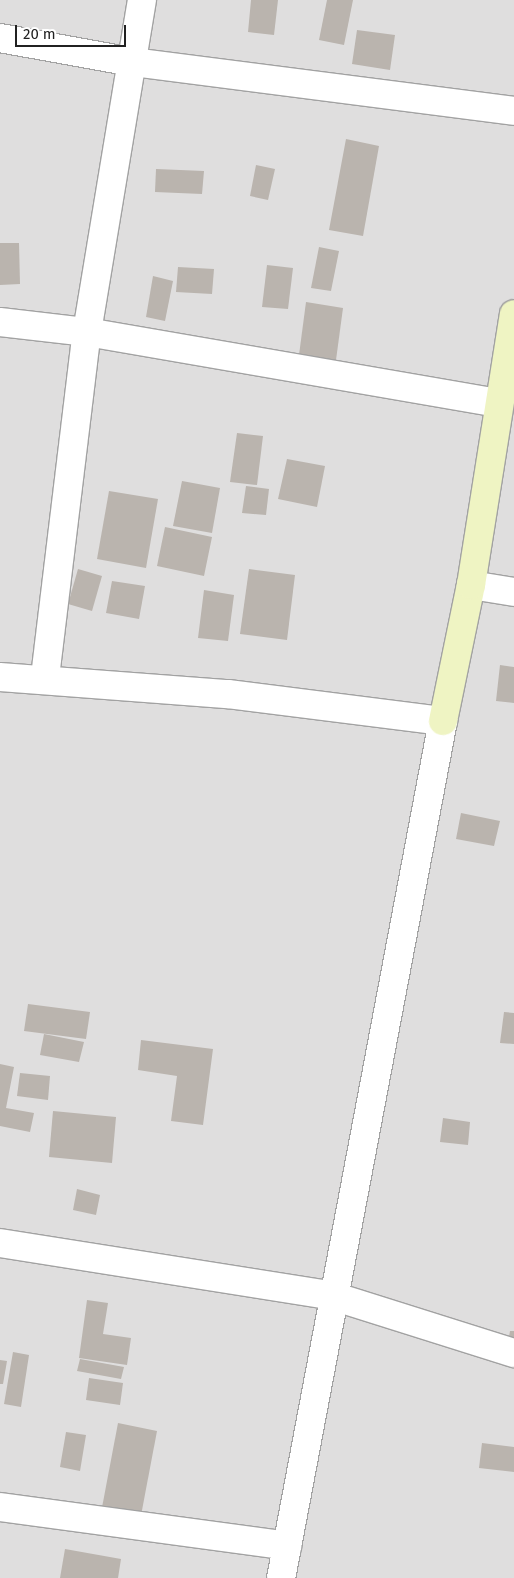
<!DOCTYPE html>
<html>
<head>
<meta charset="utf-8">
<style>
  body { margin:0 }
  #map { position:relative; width:514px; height:1578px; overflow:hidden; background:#f0eee8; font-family:"Fira Sans",sans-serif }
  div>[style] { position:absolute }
  .residential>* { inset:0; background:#dfdede }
  .building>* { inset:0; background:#bab4ae }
  .roads { filter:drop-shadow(1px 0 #a2a2a2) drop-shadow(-1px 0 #a2a2a2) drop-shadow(0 1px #a2a2a2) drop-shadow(0 -1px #a2a2a2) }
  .street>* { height:28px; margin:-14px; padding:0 14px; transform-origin:14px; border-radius:14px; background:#fff }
  .secondary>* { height:28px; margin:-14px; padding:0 14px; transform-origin:14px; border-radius:14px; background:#eff4c3 }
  span { translate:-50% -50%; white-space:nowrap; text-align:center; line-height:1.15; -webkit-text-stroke:4.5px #fff; paint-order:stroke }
  .scale { position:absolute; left:15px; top:25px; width:111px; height:22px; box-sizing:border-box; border:2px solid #212121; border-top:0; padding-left:6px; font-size:15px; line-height:18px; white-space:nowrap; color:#212121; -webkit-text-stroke:4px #fff; paint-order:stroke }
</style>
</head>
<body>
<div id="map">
  <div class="residential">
    <div style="clip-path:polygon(0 0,514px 0,514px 1578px,0 1578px)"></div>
  </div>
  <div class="building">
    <div style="clip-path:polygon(251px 0,278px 0,274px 35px,248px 32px)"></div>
    <div style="clip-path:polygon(327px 0,353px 0,344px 45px,319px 40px)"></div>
    <div style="clip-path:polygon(357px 30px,395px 35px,390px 70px,352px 64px)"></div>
    <div style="clip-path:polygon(346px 139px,379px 146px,363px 236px,329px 230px)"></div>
    <div style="clip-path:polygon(256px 165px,275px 169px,268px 200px,250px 196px)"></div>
    <div style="clip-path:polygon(156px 169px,204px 171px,202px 194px,155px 192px)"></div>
    <div style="clip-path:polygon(0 243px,19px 243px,20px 284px,0 285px)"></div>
    <div style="clip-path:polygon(319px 247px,339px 251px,331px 291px,311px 288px)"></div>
    <div style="clip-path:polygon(267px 265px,293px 268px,288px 309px,262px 307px)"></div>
    <div style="clip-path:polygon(178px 267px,214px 269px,212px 294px,176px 292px)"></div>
    <div style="clip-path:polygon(153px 276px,173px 281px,165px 321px,146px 317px)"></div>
    <div style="clip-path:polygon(306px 302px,343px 308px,336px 360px,299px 355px)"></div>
    <div style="clip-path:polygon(237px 433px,263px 436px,257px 485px,230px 482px)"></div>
    <div style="clip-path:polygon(287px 459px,325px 466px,317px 507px,278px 499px)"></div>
    <div style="clip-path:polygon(182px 481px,220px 488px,212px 533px,173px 526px)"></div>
    <div style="clip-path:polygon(246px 486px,269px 489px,266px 515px,242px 513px)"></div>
    <div style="clip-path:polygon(109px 491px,158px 499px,146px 568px,97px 559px)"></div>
    <div style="clip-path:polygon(165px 527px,212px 537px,204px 576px,157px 566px)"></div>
    <div style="clip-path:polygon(78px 569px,102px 576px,92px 611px,68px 604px)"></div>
    <div style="clip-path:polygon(249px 569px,295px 575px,287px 640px,240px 634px)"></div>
    <div style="clip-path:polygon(112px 581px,145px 586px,139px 619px,106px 613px)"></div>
    <div style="clip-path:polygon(204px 590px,234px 595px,228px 641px,198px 638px)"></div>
    <div style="clip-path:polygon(500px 665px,514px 667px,514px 703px,496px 701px)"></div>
    <div style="clip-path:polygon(461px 813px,500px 821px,494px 846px,456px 839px)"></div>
    <div style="clip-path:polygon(28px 1004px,90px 1012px,86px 1039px,24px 1031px)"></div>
    <div style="clip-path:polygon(504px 1012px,514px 1013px,514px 1044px,500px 1043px)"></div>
    <div style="clip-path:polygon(44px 1034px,84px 1042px,79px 1062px,40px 1055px)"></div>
    <div style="clip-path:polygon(141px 1040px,213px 1049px,203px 1125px,171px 1121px,177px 1076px,138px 1070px)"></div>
    <div style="clip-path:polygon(0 1064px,14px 1067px,6px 1108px,34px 1113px,30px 1132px,0 1126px)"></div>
    <div style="clip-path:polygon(20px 1073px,50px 1076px,48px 1100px,17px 1096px)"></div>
    <div style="clip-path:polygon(53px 1111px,116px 1117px,112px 1163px,49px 1157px)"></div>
    <div style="clip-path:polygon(443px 1118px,470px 1122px,468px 1145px,440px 1142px)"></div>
    <div style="clip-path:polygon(77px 1189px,100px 1195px,96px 1215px,73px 1210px)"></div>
    <div style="clip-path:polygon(87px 1300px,108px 1303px,103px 1334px,131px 1338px,127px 1365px,79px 1358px)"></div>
    <div style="clip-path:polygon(510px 1331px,514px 1331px,514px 1368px,504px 1366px)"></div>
    <div style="clip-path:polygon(13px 1352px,29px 1355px,21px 1407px,4px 1404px)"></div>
    <div style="clip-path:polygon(80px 1359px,124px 1367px,121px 1379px,77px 1371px)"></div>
    <div style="clip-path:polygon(0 1360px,7px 1361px,3px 1384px,0 1384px)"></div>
    <div style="clip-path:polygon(89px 1378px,123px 1383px,120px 1405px,86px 1400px)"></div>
    <div style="clip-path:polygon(118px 1423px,157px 1431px,139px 1526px,100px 1518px)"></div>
    <div style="clip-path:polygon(66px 1432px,86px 1435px,80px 1471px,60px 1467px)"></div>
    <div style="clip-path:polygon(482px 1443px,514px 1447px,514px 1472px,479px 1468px)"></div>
    <div style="clip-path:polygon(65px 1549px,121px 1559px,118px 1578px,60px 1578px)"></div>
  </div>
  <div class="roads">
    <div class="street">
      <div style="left:0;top:38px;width:134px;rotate:10.3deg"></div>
      <div style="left:132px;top:62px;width:385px;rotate:7.3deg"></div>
      <div style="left:0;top:322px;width:88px;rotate:6.6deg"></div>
      <div style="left:87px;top:332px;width:417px;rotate:9.8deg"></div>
      <div style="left:471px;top:585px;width:44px;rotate:9.2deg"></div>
      <div style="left:0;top:677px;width:229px;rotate:4.3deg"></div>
      <div style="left:228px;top:694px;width:217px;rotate:7.2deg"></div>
      <div style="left:443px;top:721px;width:872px;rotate:100.7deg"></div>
      <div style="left:45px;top:677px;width:348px;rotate:-83.1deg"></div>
      <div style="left:87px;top:332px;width:337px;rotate:-80.6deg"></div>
      <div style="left:0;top:1243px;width:337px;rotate:9deg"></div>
      <div style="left:333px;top:1296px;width:190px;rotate:17.5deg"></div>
      <div style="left:0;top:1507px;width:290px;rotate:7.7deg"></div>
    </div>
    <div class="secondary">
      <div style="left:443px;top:721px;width:139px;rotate:-78.4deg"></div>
      <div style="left:471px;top:585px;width:274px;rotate:-81deg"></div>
    </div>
  </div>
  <div class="scale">20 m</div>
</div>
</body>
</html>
